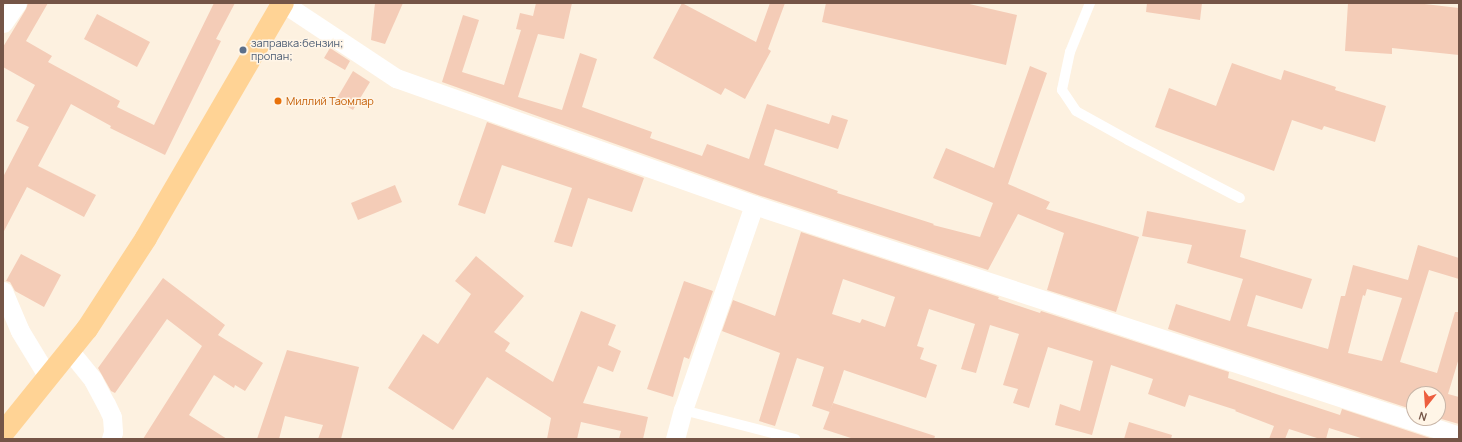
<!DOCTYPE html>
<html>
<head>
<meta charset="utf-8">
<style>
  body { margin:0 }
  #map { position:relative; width:1462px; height:442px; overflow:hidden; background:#fdf1e0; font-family:Manrope,sans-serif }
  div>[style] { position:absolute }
  .building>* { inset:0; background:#f4ccb7 }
  .lane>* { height:10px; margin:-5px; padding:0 5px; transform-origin:5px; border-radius:5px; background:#fff }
  .street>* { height:19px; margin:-9.5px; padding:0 9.5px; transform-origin:9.5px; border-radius:9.5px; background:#fff }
  .primary>* { height:22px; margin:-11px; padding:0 11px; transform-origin:11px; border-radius:11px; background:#ffd395 }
  .dots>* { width:11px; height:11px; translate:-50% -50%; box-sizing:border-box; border:2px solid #fff5e7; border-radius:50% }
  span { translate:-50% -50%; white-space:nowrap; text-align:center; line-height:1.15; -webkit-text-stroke:3px #fff5e7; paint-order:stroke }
  .service-label { font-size:11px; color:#4e5e75 }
  .left { translate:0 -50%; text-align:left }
  .food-label { font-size:11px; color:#c56008 }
  .frame { position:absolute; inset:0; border:4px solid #755547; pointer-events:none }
  .north { position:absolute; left:1406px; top:386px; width:40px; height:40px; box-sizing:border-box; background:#fff5e7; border:1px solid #c8b5a7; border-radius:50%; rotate:197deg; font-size:11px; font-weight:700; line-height:16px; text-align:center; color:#755547 }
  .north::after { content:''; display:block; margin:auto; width:14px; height:18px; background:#ed5e3f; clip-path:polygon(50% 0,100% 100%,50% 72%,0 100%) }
</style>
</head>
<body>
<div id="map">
  <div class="building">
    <div style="clip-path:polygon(28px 3px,48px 3px,26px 41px,52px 56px,48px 62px,120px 101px,117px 107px,154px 125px,214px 3px,235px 3px,216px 39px,221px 41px,165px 155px,110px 128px,111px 126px,71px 104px,38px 166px,96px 195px,84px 217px,27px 187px,3px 233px,3px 177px,29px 127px,16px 121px,35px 85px,3px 67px,3px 47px,26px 9px)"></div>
    <div style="clip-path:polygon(375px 3px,403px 3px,385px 44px,371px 40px)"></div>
    <div style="clip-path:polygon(536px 3px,572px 3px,564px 39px,538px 34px,518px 97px,562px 110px,580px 53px,597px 59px,582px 107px,652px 132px,650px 138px,702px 156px,707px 144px,749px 159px,767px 104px,829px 124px,832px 115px,848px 120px,838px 149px,775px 129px,764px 165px,838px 191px,837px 193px,934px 224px,933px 225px,980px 237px,993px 203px,933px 178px,946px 148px,994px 168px,1030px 66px,1047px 73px,1008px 184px,1050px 202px,1046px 209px,1139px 237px,1116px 312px,1047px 290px,1064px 233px,1018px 214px,988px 270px,758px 195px,442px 82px,463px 15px,479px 20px,462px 72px,504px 85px,521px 30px,516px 29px,520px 13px,533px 16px)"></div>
    <div style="clip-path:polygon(682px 3px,756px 42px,770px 3px,785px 3px,768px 49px,771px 51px,745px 99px,725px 88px,721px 95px,653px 58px)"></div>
    <div style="clip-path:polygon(826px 3px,965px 3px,1017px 15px,1006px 65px,822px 22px)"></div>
    <div style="clip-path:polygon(1147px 3px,1202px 3px,1200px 20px,1146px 12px)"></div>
    <div style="clip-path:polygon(1348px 3px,1416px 3px,1459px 8px,1459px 55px,1392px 48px,1392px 54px,1345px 51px)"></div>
    <div style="clip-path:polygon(97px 14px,150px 42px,137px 67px,84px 39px)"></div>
    <div style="clip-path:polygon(330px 48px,350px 61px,345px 70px,324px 58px)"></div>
    <div style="clip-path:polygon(1232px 63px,1281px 80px,1284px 70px,1336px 87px,1335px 90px,1386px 106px,1375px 142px,1324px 126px,1322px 130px,1292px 120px,1274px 171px,1155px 127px,1169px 88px,1216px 106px)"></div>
    <div style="clip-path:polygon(353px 71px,370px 82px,353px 110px,336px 100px)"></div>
    <div style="clip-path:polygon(487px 122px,644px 178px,632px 212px,588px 198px,572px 247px,554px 242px,572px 188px,502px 165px,485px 214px,458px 205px)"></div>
    <div style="clip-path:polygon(395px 185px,402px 202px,358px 220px,351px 203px)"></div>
    <div style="clip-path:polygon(evenodd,1147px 211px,1246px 230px,1240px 257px,1312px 279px,1302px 309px,1256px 295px,1247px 326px,1328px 349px,1341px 296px,1345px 296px,1353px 265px,1408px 280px,1418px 245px,1459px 258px,1459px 279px,1429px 270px,1400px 362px,1437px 373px,1455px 312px,1459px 312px,1459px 358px,1448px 394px,1459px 397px,1459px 424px,1438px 418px,1438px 394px,1414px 394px,1414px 410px,1168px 329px,1176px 304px,1230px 321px,1243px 279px,1187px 263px,1192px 245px,1142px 236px,1147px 211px,1367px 289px,1402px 298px,1382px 361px,1348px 353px,1363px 295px,1365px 296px,1367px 289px)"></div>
    <div style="clip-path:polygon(evenodd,801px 232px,999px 297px,998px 299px,1040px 313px,1041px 311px,1229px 372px,1228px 378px,1340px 415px,1342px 409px,1433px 439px,1364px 439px,1329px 428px,1326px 439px,1320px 439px,1289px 429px,1285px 439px,1269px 439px,1274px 426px,1235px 411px,1236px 410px,1189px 395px,1185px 407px,1148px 394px,1153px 379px,1111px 365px,1092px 435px,1055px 425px,1060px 404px,1080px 411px,1093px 361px,1048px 347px,1029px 408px,1013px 403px,1018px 389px,1003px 385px,1019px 334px,990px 325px,976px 373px,961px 369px,975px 324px,929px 309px,917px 346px,924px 348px,920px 359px,937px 365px,926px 398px,844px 370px,830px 412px,812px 406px,824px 367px,797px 358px,775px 426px,759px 421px,780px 353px,722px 331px,733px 300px,775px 316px,801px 232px,843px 279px,895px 297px,885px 327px,862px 319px,860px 323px,832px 314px,843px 279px)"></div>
    <div style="clip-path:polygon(21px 254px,61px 275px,44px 307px,15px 291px,10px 282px,6px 281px)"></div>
    <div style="clip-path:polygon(476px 256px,524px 296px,494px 332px,510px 343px,505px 351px,553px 382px,581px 311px,616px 325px,608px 345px,621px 351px,613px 372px,598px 366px,583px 403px,648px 417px,643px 439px,619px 439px,621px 431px,581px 422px,577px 439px,547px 439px,551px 418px,487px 377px,453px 430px,388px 388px,423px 334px,438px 344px,471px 294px,455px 281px)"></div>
    <div style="clip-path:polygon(163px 278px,225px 325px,218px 335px,263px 363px,245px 391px,235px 385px,234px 388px,214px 375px,189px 415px,227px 439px,143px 439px,202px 346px,167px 319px,115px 393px,111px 391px,98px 368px)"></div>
    <div style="clip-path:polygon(684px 281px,713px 291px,689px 359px,684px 357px,673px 397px,647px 389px)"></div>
    <div style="clip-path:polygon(287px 350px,359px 367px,341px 439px,318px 439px,323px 425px,285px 416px,279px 439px,257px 439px)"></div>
    <div style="clip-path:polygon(833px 403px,935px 436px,934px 439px,854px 439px,823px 429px)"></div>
    <div style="clip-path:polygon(1129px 422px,1172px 435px,1171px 439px,1124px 439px)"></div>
  </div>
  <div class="lane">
    <div style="left:1090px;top:3px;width:53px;rotate:112.2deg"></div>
    <div style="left:1070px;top:52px;width:39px;rotate:102deg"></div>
    <div style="left:1062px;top:90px;width:25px;rotate:56deg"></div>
    <div style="left:1076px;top:111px;width:60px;rotate:29.1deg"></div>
    <div style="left:1128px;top:140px;width:126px;rotate:27.4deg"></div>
    <div style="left:683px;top:410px;width:116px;rotate:14.5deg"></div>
  </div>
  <div class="street">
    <div style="left:283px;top:3px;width:136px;rotate:33.6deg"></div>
    <div style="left:396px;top:78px;width:380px;rotate:19.5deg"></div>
    <div style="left:754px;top:205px;width:742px;rotate:18.14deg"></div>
    <div style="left:3px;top:23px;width:24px;rotate:-55deg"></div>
    <div style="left:3px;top:291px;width:43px;rotate:67deg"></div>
    <div style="left:20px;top:331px;width:54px;rotate:58.7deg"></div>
    <div style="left:69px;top:350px;width:38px;rotate:51deg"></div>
    <div style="left:93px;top:380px;width:27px;rotate:62deg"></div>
    <div style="left:106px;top:404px;width:14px;rotate:65deg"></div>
    <div style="left:112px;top:417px;width:15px;rotate:86deg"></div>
    <div style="left:113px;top:432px;width:7px;rotate:106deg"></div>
    <div style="left:675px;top:439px;width:30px;rotate:-75deg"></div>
    <div style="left:683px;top:410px;width:217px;rotate:-70.9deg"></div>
  </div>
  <div class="primary">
    <div style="left:3px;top:433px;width:134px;rotate:-51.1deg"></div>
    <div style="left:87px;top:329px;width:108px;rotate:-57deg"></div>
    <div style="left:146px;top:238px;width:272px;rotate:-59.8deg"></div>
  </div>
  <div class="dots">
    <div style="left:243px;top:50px;background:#5c6f8a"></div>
    <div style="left:278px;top:101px;background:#e8710a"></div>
  </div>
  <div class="service-label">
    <span class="left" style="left:251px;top:50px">заправка:бензин;<br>пропан;</span>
  </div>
  <div class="food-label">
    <span class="left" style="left:286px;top:101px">Миллий Таомлар</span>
  </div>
  <div class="frame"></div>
  <div class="north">N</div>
</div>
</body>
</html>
